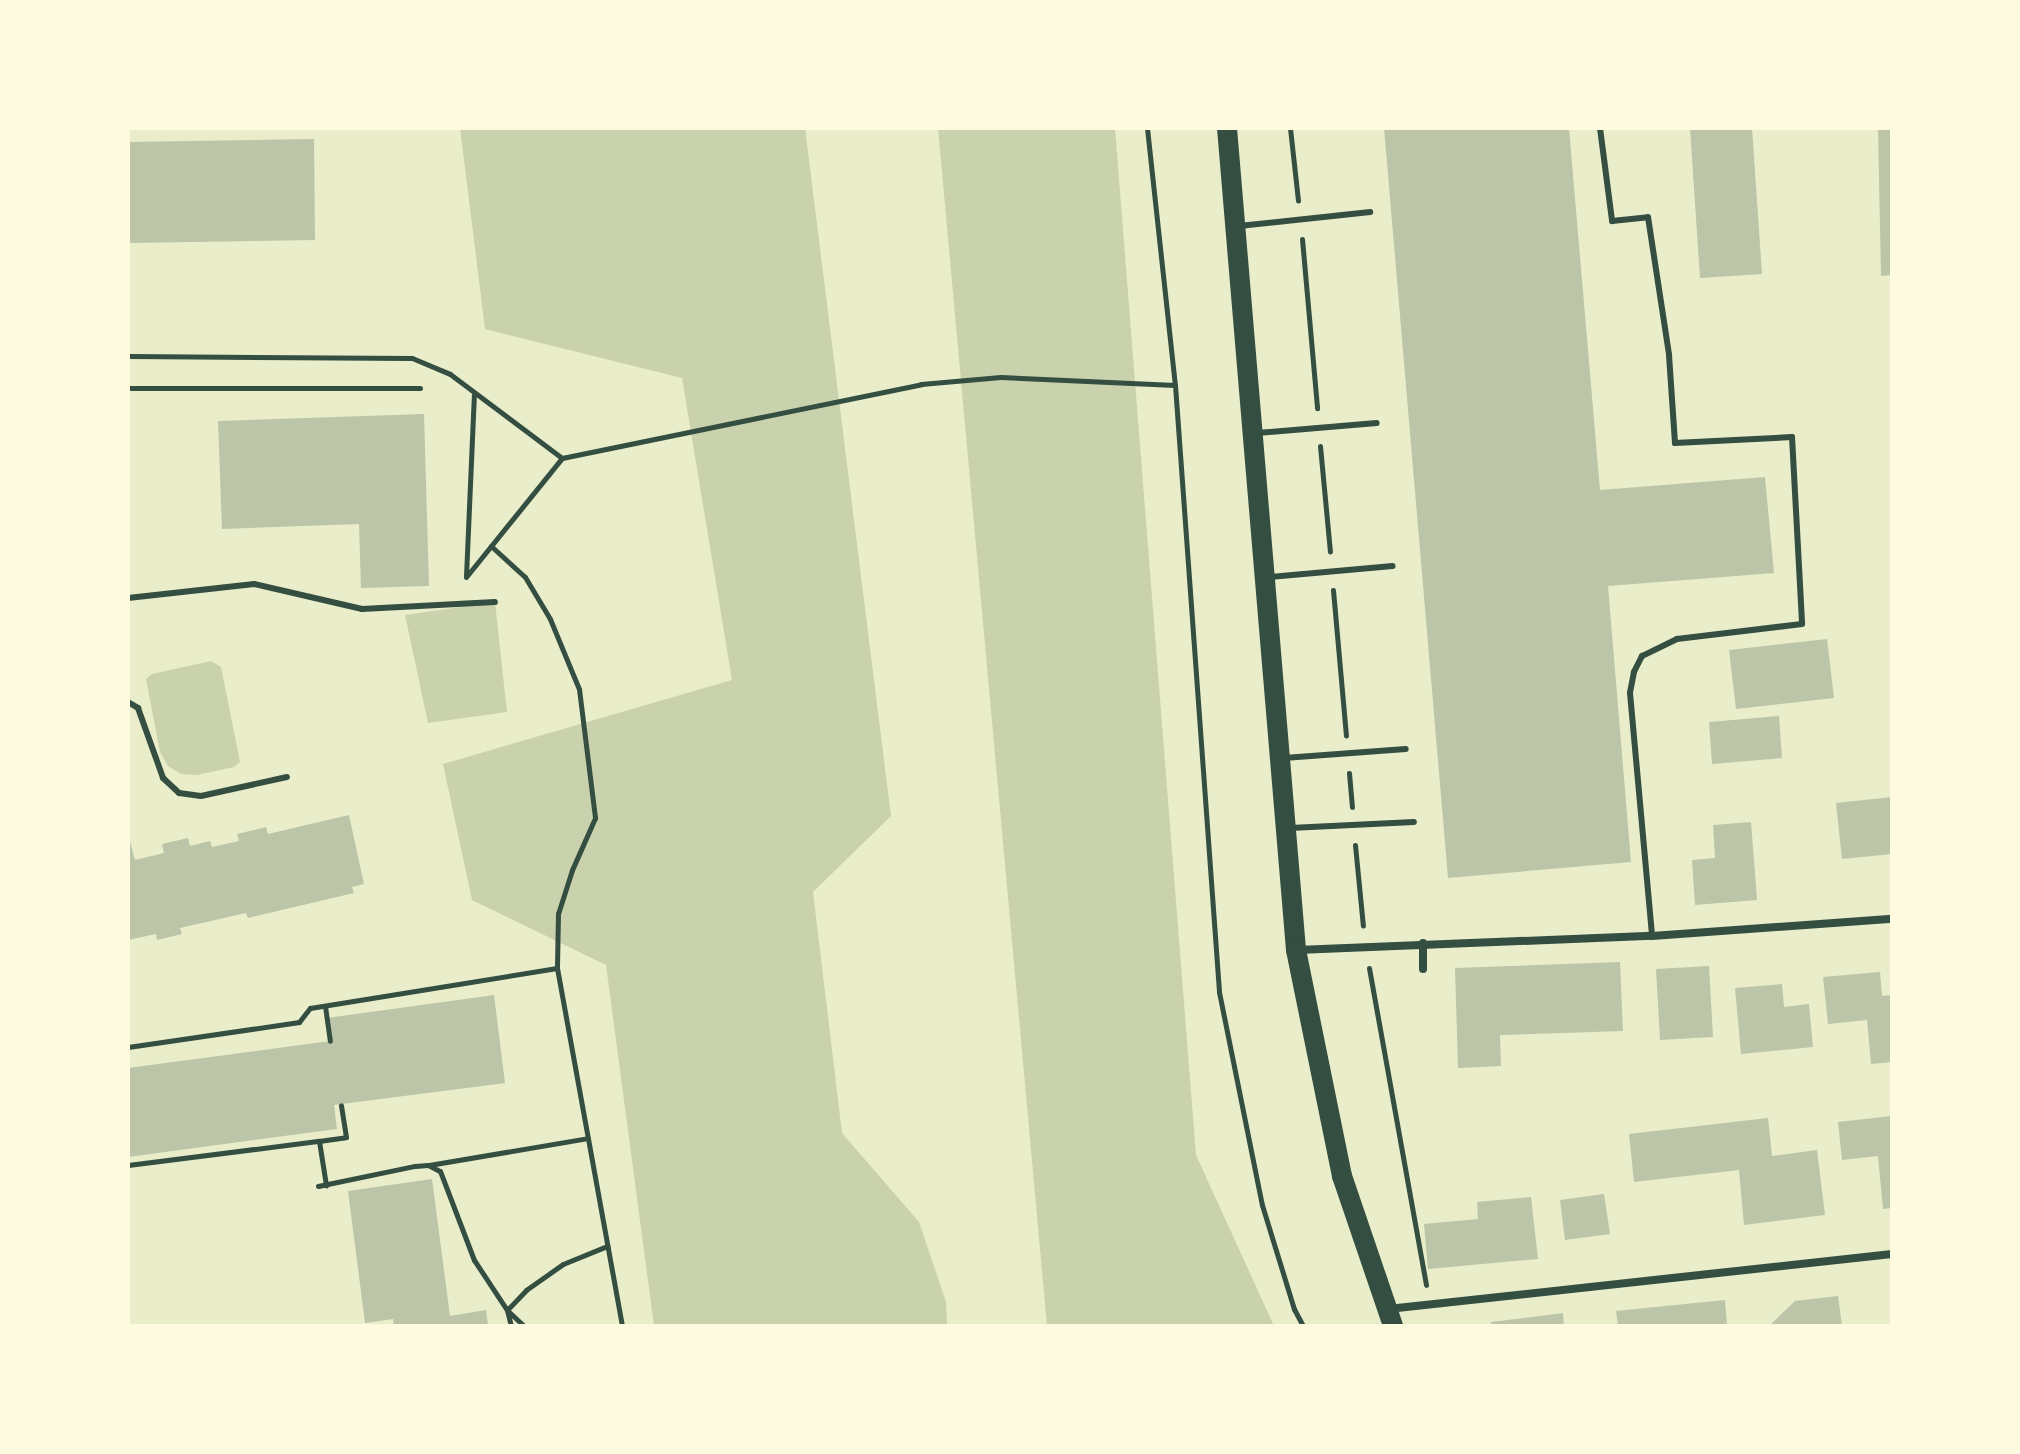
<!DOCTYPE html>
<html>
<head>
<meta charset="utf-8">
<style>
  body { margin:0 }
  #map { position:relative; width:2020px; height:1454px; overflow:hidden; background:#e9edc9; font-family:"Fira Sans",sans-serif }
  div>[style] { position:absolute }
  .green>* { inset:0; background:#cad2ad }
  .building>* { inset:0; background:#bcc5a7 }
  .path>* { height:5px; margin:-2.5px; padding:0 2.5px; transform-origin:2.5px; border-radius:2.5px; background:#344e41 }
  .service>* { height:6px; margin:-3px; padding:0 3px; transform-origin:3px; border-radius:3px; background:#344e41 }
  .minor>* { height:8px; margin:-4px; padding:0 4px; transform-origin:4px; border-radius:4px; background:#344e41 }
  .primary>* { height:20px; margin:-10px; padding:0 10px; transform-origin:10px; border-radius:10px; background:#344e41 }
  span { translate:-50% -50%; white-space:nowrap; text-align:center; line-height:1.15; -webkit-text-stroke:6px #fefae0; paint-order:stroke }
  .frame { position:absolute; inset:0; border:130px solid #fefae0; pointer-events:none }
</style>
</head>
<body>
<div id="map">
  <div class="green">
    <div style="clip-path:polygon(460px 128px,805px 128px,891px 816px,813px 892px,842px 1133px,919px 1222px,946px 1302px,947px 1326px,654px 1326px,606px 965px,472px 900px,443px 764px,732px 680px,682px 378px,485px 329px)"></div>
    <div style="clip-path:polygon(938px 128px,1115px 128px,1196px 1155px,1274px 1326px,1047px 1326px)"></div>
    <div style="clip-path:polygon(495px 602px,507px 712px,428px 723px,405px 615px)"></div>
    <div style="clip-path:polygon(211px 661px,221px 667px,240px 762px,234px 767px,197px 775px,181px 774px,168px 766px,160px 752px,146px 679px,152px 674px)"></div>
  </div>
  <div class="building">
    <div style="clip-path:polygon(1384px 128px,1569px 128px,1600px 490px,1765px 477px,1774px 573px,1608px 586px,1631px 862px,1448px 878px)"></div>
    <div style="clip-path:polygon(1690px 128px,1752px 128px,1762px 274px,1700px 278px)"></div>
    <div style="clip-path:polygon(1878px 128px,1892px 128px,1892px 275px,1881px 276px)"></div>
    <div style="clip-path:polygon(314px 139px,315px 240px,128px 243px,128px 142px)"></div>
    <div style="clip-path:polygon(424px 414px,429px 586px,361px 588px,359px 524px,222px 529px,218px 421px)"></div>
    <div style="clip-path:polygon(1827px 639px,1834px 698px,1736px 709px,1729px 650px)"></div>
    <div style="clip-path:polygon(1779px 716px,1782px 758px,1712px 764px,1709px 722px)"></div>
    <div style="clip-path:polygon(1892px 797px,1892px 854px,1842px 859px,1836px 803px)"></div>
    <div style="clip-path:polygon(349px 815px,364px 884px,352px 887px,354px 893px,248px 918px,246px 913px,180px 928px,182px 934px,157px 940px,156px 934px,128px 940px,128px 834px,135px 860px,164px 853px,162px 844px,188px 838px,190px 846px,210px 841px,212px 847px,239px 841px,237px 834px,266px 827px,268px 834px)"></div>
    <div style="clip-path:polygon(1751px 822px,1757px 900px,1695px 905px,1692px 860px,1715px 858px,1713px 825px)"></div>
    <div style="clip-path:polygon(1620px 962px,1623px 1031px,1500px 1035px,1501px 1066px,1458px 1068px,1455px 968px)"></div>
    <div style="clip-path:polygon(1709px 966px,1713px 1037px,1660px 1040px,1656px 969px)"></div>
    <div style="clip-path:polygon(1880px 972px,1882px 996px,1892px 995px,1892px 1062px,1871px 1064px,1867px 1020px,1828px 1024px,1823px 977px)"></div>
    <div style="clip-path:polygon(1782px 984px,1784px 1007px,1809px 1004px,1813px 1047px,1741px 1054px,1735px 988px)"></div>
    <div style="clip-path:polygon(494px 995px,505px 1083px,334px 1105px,337px 1129px,128px 1157px,128px 1068px,330px 1041px,327px 1018px)"></div>
    <div style="clip-path:polygon(1892px 1116px,1892px 1208px,1883px 1209px,1878px 1156px,1842px 1160px,1838px 1122px)"></div>
    <div style="clip-path:polygon(1768px 1118px,1772px 1156px,1817px 1150px,1825px 1215px,1744px 1225px,1739px 1170px,1634px 1182px,1629px 1134px)"></div>
    <div style="clip-path:polygon(432px 1179px,450px 1316px,486px 1310px,488px 1326px,394px 1326px,393px 1319px,365px 1323px,348px 1191px)"></div>
    <div style="clip-path:polygon(1604px 1194px,1610px 1234px,1565px 1240px,1560px 1200px)"></div>
    <div style="clip-path:polygon(1531px 1197px,1538px 1259px,1428px 1269px,1424px 1224px,1478px 1219px,1477px 1202px)"></div>
    <div style="clip-path:polygon(1838px 1296px,1842px 1326px,1769px 1326px,1795px 1301px)"></div>
    <div style="clip-path:polygon(1725px 1300px,1727px 1326px,1618px 1326px,1616px 1311px)"></div>
    <div style="clip-path:polygon(1563px 1313px,1564px 1326px,1492px 1326px,1491px 1322px)"></div>
  </div>
  <div class="path">
    <div style="left:1147px;top:128px;width:259px;rotate:83.8deg"></div>
    <div style="left:1175px;top:385px;width:609px;rotate:85.85deg"></div>
    <div style="left:1219px;top:992px;width:217px;rotate:78.6deg"></div>
    <div style="left:1262px;top:1205px;width:109px;rotate:72.9deg"></div>
    <div style="left:1294px;top:1309px;width:19px;rotate:62deg"></div>
    <div style="left:1290px;top:128px;width:73px;rotate:83.7deg"></div>
    <div style="left:1302px;top:239px;width:170px;rotate:84.9deg"></div>
    <div style="left:128px;top:356px;width:284px;rotate:0.4deg"></div>
    <div style="left:412px;top:358px;width:41px;rotate:22.8deg"></div>
    <div style="left:450px;top:374px;width:140px;rotate:36.9deg"></div>
    <div style="left:128px;top:388px;width:292px"></div>
    <div style="left:1320px;top:446px;width:106px;rotate:84.6deg"></div>
    <div style="left:491px;top:546px;width:46px;rotate:42.4deg"></div>
    <div style="left:525px;top:577px;width:49px;rotate:59.2deg"></div>
    <div style="left:550px;top:619px;width:76px;rotate:67.5deg"></div>
    <div style="left:579px;top:689px;width:130px;rotate:82.9deg"></div>
    <div style="left:595px;top:818px;width:57px;rotate:113.9deg"></div>
    <div style="left:572px;top:870px;width:46px;rotate:107.7deg"></div>
    <div style="left:558px;top:914px;width:54px;rotate:91.1deg"></div>
    <div style="left:466px;top:576px;width:181px;rotate:-87.5deg"></div>
    <div style="left:466px;top:577px;width:153px;rotate:-51.1deg"></div>
    <div style="left:562px;top:458px;width:367px;rotate:-11.6deg"></div>
    <div style="left:921px;top:384px;width:80px;rotate:-5deg"></div>
    <div style="left:1001px;top:377px;width:174px;rotate:2.6deg"></div>
    <div style="left:1333px;top:590px;width:146px;rotate:84.9deg"></div>
    <div style="left:1349px;top:773px;width:34px;rotate:85deg"></div>
    <div style="left:1355px;top:845px;width:81px;rotate:84.4deg"></div>
    <div style="left:1369px;top:968px;width:322px;rotate:79.8deg"></div>
    <div style="left:325px;top:1006px;width:35px;rotate:82deg"></div>
    <div style="left:128px;top:1047px;width:173px;rotate:-8.3deg"></div>
    <div style="left:299px;top:1022px;width:18px;rotate:-52deg"></div>
    <div style="left:310px;top:1008px;width:250px;rotate:-9.2deg"></div>
    <div style="left:557px;top:968px;width:364px;rotate:79.7deg"></div>
    <div style="left:319px;top:1141px;width:27px;rotate:-8deg"></div>
    <div style="left:346px;top:1137px;width:32px;rotate:-99deg"></div>
    <div style="left:128px;top:1165px;width:193px;rotate:-7.2deg"></div>
    <div style="left:319px;top:1141px;width:45px;rotate:81deg"></div>
    <div style="left:429px;top:1165px;width:161px;rotate:-9.6deg"></div>
    <div style="left:318px;top:1186px;width:99px;rotate:-11.7deg"></div>
    <div style="left:415px;top:1166px;width:13px;rotate:-4deg"></div>
    <div style="left:428px;top:1165px;width:13px;rotate:27deg"></div>
    <div style="left:440px;top:1171px;width:95px;rotate:69.1deg"></div>
    <div style="left:474px;top:1260px;width:60px;rotate:56.6deg"></div>
    <div style="left:507px;top:1310px;width:16px;rotate:76deg"></div>
    <div style="left:524px;top:1326px;width:23px;rotate:-137deg"></div>
    <div style="left:507px;top:1310px;width:28px;rotate:-46deg"></div>
    <div style="left:526px;top:1290px;width:45px;rotate:-35.1deg"></div>
    <div style="left:563px;top:1264px;width:48px;rotate:-22.2deg"></div>
  </div>
  <div class="service">
    <div style="left:1600px;top:128px;width:94px;rotate:82.6deg"></div>
    <div style="left:1612px;top:221px;width:36px;rotate:-6deg"></div>
    <div style="left:1648px;top:217px;width:140px;rotate:81.3deg"></div>
    <div style="left:1669px;top:355px;width:88px;rotate:86.1deg"></div>
    <div style="left:1675px;top:443px;width:117px;rotate:-2.9deg"></div>
    <div style="left:1792px;top:437px;width:187px;rotate:86.9deg"></div>
    <div style="left:1802px;top:624px;width:126px;rotate:173.2deg"></div>
    <div style="left:1677px;top:639px;width:39px;rotate:154deg"></div>
    <div style="left:1642px;top:656px;width:18px;rotate:117deg"></div>
    <div style="left:1634px;top:672px;width:21px;rotate:101deg"></div>
    <div style="left:1630px;top:693px;width:244px;rotate:84.8deg"></div>
    <div style="left:1239px;top:226px;width:132px;rotate:-6.1deg"></div>
    <div style="left:1257px;top:433px;width:120px;rotate:-4.8deg"></div>
    <div style="left:1269px;top:577px;width:124px;rotate:-5.1deg"></div>
    <div style="left:128px;top:598px;width:127px;rotate:-6.3deg"></div>
    <div style="left:254px;top:584px;width:111px;rotate:13deg"></div>
    <div style="left:362px;top:609px;width:133px;rotate:-3deg"></div>
    <div style="left:128px;top:702px;width:12px;rotate:31deg"></div>
    <div style="left:138px;top:708px;width:74px;rotate:70.3deg"></div>
    <div style="left:163px;top:778px;width:22px;rotate:43deg"></div>
    <div style="left:179px;top:793px;width:22px;rotate:8deg"></div>
    <div style="left:201px;top:796px;width:88px;rotate:-12.5deg"></div>
    <div style="left:1284px;top:758px;width:122px;rotate:-4.2deg"></div>
    <div style="left:1290px;top:828px;width:124px;rotate:-2.8deg"></div>
  </div>
  <div class="minor">
    <div style="left:1423px;top:943px;width:26px;rotate:90deg"></div>
    <div style="left:1297px;top:950px;width:355px;rotate:-2.3deg"></div>
    <div style="left:1652px;top:936px;width:241px;rotate:-4.1deg"></div>
    <div style="left:1388px;top:1309px;width:507px;rotate:-6.23deg"></div>
  </div>
  <div class="primary">
    <div style="left:1227px;top:128px;width:825px;rotate:85.2deg"></div>
    <div style="left:1296px;top:950px;width:231px;rotate:78.5deg"></div>
    <div style="left:1342px;top:1176px;width:158px;rotate:71.2deg"></div>
  </div>
  <div class="frame"></div>
</div>
</body>
</html>
